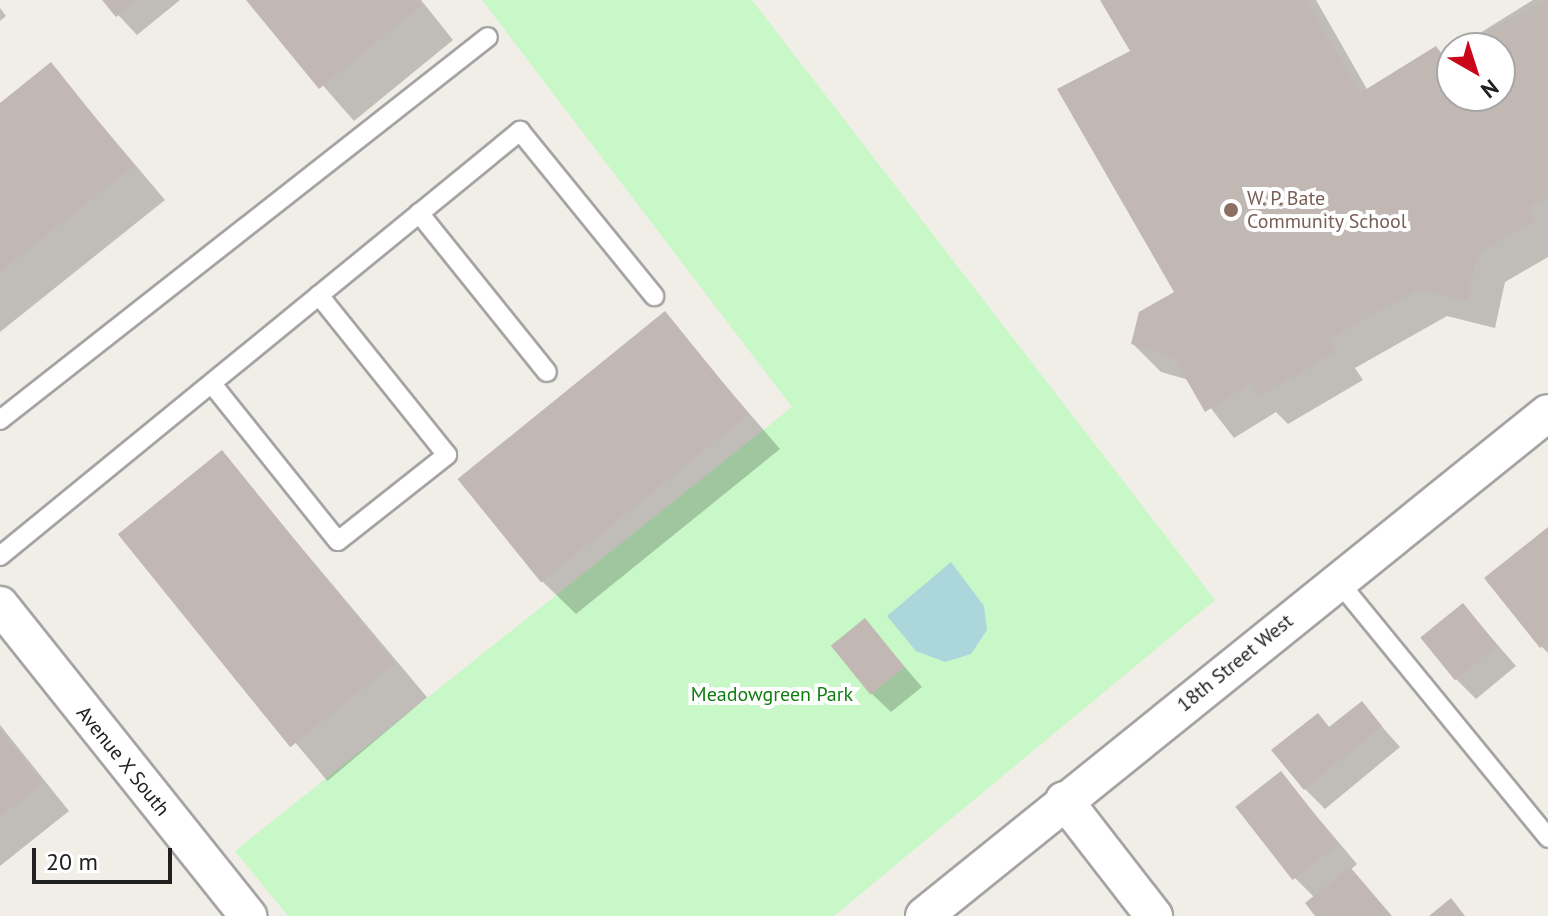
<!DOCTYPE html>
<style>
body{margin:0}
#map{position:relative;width:1548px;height:916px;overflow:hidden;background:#f1ede7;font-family:"PT Sans",sans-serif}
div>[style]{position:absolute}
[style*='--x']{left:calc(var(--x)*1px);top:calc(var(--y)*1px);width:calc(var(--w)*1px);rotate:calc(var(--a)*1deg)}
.park>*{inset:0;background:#c8f8c7}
.water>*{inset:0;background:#aad6dc}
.shadow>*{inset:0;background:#0003;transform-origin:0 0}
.building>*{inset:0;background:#c1b8b4;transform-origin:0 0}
.roads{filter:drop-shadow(2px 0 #a4a4a4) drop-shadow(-2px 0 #a4a4a4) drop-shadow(0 2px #a4a4a4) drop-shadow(0 -2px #a4a4a4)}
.service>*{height:18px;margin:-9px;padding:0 9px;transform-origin:9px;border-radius:9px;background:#fff}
.minor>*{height:36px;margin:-18px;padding:0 18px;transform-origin:18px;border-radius:18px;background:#fff}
.dots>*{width:22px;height:22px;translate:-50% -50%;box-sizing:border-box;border:4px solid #fff;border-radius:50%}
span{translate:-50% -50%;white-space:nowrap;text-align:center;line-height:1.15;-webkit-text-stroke:8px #fff;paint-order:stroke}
.education-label{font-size:20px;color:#785e54}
.left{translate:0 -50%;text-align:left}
.street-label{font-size:20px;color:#202020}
.park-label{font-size:20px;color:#107d10}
.north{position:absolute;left:1436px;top:32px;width:80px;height:80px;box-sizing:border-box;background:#fff;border:2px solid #a6a6a6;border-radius:50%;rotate:141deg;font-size:22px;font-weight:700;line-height:32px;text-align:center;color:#202020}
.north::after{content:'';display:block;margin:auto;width:28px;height:36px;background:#ca0719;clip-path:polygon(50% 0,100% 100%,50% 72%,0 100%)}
.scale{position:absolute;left:32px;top:848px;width:140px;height:36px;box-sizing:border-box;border:4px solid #202020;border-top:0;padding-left:10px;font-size:24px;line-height:28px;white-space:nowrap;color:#202020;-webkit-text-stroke:6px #fff;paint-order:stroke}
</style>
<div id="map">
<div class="park">
<i style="clip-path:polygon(482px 0,752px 0,1215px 600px,834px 916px,288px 916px,235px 851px,792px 407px)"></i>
</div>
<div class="water">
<i style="clip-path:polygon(951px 562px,984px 606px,987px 630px,971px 654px,945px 662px,916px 651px,887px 616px)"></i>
</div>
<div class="shadow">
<i style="clip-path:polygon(104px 0,180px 0,137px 35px)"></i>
<i style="clip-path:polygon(248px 0,421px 0,453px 40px,354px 121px)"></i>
<i style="clip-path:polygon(1103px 0,1316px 0,1368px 91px,1452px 51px,1452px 96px,1500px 96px,1500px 48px,1456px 48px,1533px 0,1548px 0,1548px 257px,1505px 282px,1495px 328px,1447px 316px,1355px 368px,1363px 380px,1288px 424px,1276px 412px,1234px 438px,1189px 380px,1161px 372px,1133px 344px,1177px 293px,1132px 51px)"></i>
<i style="clip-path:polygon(0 8px,6px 16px,0 21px)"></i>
<i style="clip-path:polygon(51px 65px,165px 200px,0 332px,0 106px)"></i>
<i style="clip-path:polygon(664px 314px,780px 449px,576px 614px,542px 581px)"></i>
<i style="left:222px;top:453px;width:319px;height:130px;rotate:50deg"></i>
<i style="clip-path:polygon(1548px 529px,1548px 653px,1541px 646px)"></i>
<i style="clip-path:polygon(1463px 605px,1516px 666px,1476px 699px,1456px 679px)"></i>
<i style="clip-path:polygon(865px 621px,922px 687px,891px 712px,871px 693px)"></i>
<i style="clip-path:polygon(1362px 704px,1400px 747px,1325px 809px,1305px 789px,1318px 715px,1331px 729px)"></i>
<i style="clip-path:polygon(0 725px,69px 811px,0 866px)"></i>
<i style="clip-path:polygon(1281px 774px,1357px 864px,1350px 870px,1391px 916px,1317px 916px,1315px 898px,1295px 878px)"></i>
</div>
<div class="building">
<i style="clip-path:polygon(102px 0,136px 0,116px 17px)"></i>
<i style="clip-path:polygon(246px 0,417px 0,422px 5px,319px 89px)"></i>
<i style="clip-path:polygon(1100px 0,1306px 0,1360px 93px,1436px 46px,1442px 54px,1452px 49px,1452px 96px,1500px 96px,1500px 48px,1453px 48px,1548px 0,1548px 197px,1529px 207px,1536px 220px,1478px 254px,1467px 301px,1419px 289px,1329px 339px,1337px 351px,1259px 397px,1251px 383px,1205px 412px,1174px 358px,1131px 344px,1139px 312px,1174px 292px,1057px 89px,1130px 51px)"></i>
<i style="clip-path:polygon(51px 62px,134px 166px,0 272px,0 103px)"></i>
<i style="left:665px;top:311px;width:133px;height:267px;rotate:51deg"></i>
<i style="left:222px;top:450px;width:274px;height:134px;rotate:51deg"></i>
<i style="clip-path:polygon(1548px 527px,1548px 641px,1540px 648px,1484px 578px)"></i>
<i style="left:1463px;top:603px;width:55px;height:55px;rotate:51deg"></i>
<i style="left:865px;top:618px;width:63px;height:44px;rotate:51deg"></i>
<i style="clip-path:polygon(1362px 701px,1382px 726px,1304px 790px,1271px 750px,1318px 713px,1329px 727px)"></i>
<i style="clip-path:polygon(0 729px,43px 783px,0 817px)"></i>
<i style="left:1281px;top:771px;width:93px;height:58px;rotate:52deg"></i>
<i style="clip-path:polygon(1350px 867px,1392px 916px,1315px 916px,1305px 903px)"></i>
<i style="clip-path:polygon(1451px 898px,1465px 916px,1429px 916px)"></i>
</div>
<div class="roads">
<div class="service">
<i style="--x:419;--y:213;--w:204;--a:51.2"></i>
<i style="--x:212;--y:384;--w:201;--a:51.3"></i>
<i style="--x:338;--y:541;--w:139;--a:-38.3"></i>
<i style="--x:447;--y:455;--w:205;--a:-128.7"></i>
<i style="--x:0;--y:420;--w:620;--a:-38.13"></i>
<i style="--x:0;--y:556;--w:672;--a:-39.26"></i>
<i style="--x:520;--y:131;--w:213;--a:50.9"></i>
<i style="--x:1338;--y:581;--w:332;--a:50.7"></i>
</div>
<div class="minor">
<i style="--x:0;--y:605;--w:398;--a:51.4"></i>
<i style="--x:1064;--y:800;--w:147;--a:52.2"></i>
<i style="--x:924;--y:916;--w:801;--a:-38.87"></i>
</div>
</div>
<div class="dots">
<i style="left:1231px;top:210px;background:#8d6e63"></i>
</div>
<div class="education-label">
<span class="left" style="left:1247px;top:210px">W. P. Bate<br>Community School</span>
</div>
<div class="street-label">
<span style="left:1235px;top:663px;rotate:-39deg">18th Street West</span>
<span style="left:123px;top:761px;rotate:51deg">Avenue X South</span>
</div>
<div class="park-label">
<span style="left:772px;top:694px">Meadowgreen Park</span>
</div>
<div class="north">N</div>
<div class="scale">20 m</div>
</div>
